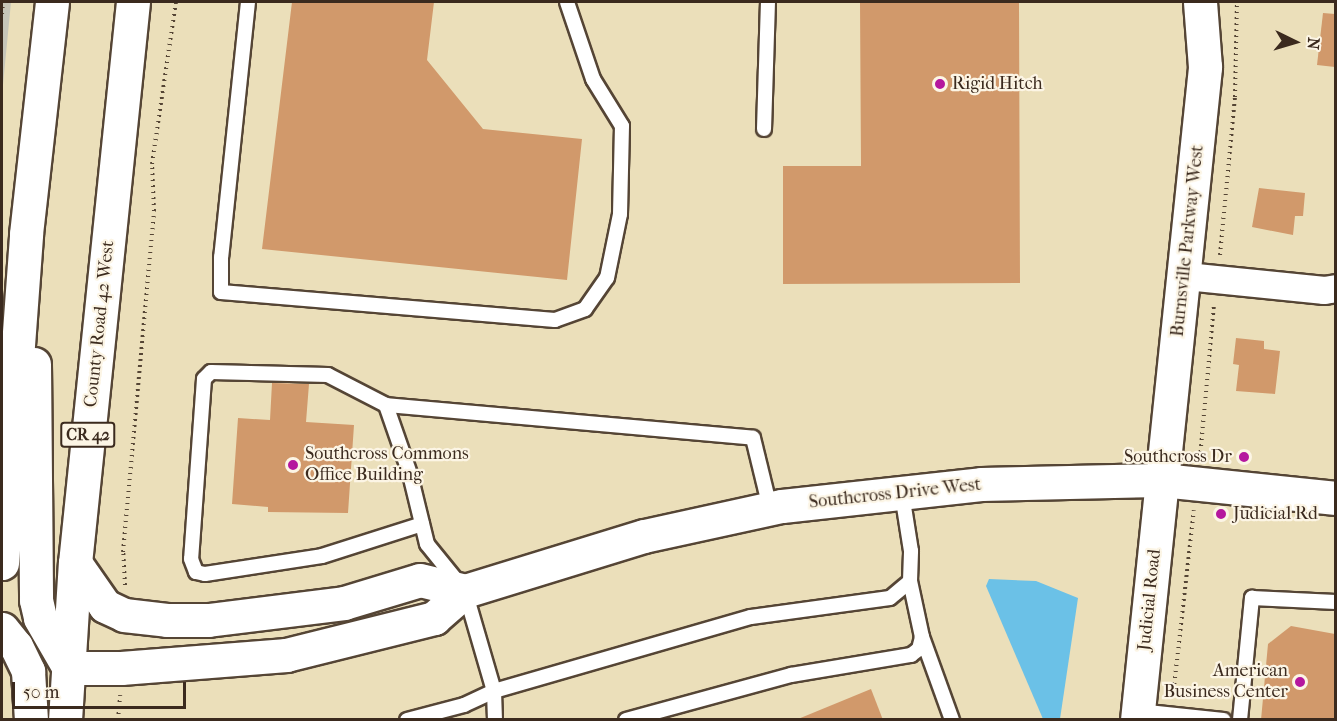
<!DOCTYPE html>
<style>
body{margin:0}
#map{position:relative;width:1337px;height:721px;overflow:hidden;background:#ebdfba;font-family:"IM FELL French Canon",serif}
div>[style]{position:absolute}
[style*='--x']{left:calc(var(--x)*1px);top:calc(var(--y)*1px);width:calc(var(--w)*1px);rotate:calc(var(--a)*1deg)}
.industrial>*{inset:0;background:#c6c5b8}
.water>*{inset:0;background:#6bc1e7}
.building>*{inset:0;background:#d1996b}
.path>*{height:4px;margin-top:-2px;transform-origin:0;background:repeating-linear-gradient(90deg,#554535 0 1.5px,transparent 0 6px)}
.roads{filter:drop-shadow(2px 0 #554535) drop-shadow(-2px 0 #554535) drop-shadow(0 2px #554535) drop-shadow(0 -2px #554535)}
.lane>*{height:14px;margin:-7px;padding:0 7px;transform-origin:7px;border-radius:7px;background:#fff}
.street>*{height:27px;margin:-13.5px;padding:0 13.5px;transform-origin:13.5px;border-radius:13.5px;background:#fff}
.secondary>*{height:33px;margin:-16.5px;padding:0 16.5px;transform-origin:16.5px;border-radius:16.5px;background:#fff}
.highway>*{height:33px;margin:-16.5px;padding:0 16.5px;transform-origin:16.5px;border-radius:16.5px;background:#fff}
.dots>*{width:16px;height:16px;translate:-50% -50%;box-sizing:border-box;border:3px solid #fcf5e5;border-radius:50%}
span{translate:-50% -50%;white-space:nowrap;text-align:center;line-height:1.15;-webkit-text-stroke:4.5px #fcf5e5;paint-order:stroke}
.shield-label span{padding:2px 4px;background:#fcf5e5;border:2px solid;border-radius:4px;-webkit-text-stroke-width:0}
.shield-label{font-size:16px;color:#3b2a1e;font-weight:700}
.poi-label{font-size:18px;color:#3b2a1e}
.left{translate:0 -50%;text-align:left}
.right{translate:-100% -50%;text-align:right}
.street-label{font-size:18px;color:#3b2a1e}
.frame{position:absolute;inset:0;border:3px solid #3b2a1e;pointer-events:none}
.north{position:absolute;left:1265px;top:12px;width:60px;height:60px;-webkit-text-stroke:4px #fcf5e5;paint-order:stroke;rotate:95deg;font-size:16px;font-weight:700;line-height:24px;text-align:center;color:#3b2a1e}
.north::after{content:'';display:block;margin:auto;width:21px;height:27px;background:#3b2a1e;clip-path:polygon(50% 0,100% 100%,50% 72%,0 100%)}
.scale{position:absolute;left:12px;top:682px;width:174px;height:27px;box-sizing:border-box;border:3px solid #3b2a1e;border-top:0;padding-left:8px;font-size:18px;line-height:21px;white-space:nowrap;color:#3b2a1e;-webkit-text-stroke:4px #fcf5e5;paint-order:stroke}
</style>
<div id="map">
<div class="industrial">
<i style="clip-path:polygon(2px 2px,11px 2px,2px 95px)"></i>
</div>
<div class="water">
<i style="clip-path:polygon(989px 579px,1036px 581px,1078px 598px,1060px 719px,1043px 719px,986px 586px)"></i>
</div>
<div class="building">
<i style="clip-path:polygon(292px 2px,434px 2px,427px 60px,483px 129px,582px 139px,567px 280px,262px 249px)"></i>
<i style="clip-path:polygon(860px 2px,1019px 2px,1020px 283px,783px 284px,783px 166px,861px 166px)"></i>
<i style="clip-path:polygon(1323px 13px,1335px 14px,1335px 67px,1317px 65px)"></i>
<i style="clip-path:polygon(1259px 188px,1305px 193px,1303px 216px,1295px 216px,1293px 235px,1252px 227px)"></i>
<i style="clip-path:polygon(1236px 338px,1264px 341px,1264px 349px,1280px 351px,1275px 394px,1236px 391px,1239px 365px,1233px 364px)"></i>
<i style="clip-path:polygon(272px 383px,309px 384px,306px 422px,354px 425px,348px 513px,268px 512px,268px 507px,232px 504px,238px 418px,270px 420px)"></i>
<i style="clip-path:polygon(1291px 626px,1335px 634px,1335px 720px,1261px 720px,1268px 644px)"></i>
<i style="clip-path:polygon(871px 689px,883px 720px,798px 720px,798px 719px)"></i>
</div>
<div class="path">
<i style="--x:2;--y:14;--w:12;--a:-85"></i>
<i style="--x:1220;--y:255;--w:159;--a:-84.6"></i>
<i style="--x:1235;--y:97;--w:95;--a:-88.8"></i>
<i style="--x:1200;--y:458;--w:155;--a:-84.8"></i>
<i style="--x:125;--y:585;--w:33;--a:-93"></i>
<i style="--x:123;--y:552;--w:342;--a:-84.8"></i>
<i style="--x:154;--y:211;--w:47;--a:-92.4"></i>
<i style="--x:152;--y:164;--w:164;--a:-81.6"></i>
<i style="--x:1173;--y:696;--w:187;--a:-83.6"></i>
<i style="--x:118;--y:720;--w:25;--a:-85"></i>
</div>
<div class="roads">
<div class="lane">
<i style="--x:248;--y:2;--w:256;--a:96"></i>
<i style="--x:221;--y:257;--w:35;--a:90"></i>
<i style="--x:221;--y:292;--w:335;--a:4.8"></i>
<i style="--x:555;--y:320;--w:32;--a:-20"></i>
<i style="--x:585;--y:309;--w:38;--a:-55"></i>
<i style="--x:607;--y:278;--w:65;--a:-78.5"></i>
<i style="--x:620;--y:214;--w:88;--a:-88.7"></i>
<i style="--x:622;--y:126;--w:55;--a:-121.7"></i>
<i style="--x:593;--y:79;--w:81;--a:-108.7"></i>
<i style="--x:764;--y:129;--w:127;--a:-88.2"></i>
<i style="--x:386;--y:405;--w:65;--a:-152.7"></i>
<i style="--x:328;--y:375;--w:117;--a:-178.5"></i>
<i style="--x:211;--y:372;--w:10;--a:135"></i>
<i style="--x:204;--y:379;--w:180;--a:94.1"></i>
<i style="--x:191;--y:559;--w:14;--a:69"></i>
<i style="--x:196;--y:572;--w:9;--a:13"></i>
<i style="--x:205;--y:574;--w:118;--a:-8.7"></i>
<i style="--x:322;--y:556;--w:105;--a:-17.7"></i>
<i style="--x:922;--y:637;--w:88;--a:70.1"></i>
<i style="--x:1138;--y:711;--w:86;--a:6"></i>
<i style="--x:407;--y:720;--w:59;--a:-14.7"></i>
<i style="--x:464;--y:705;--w:33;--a:-25"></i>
<i style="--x:494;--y:691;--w:104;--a:-106.2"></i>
<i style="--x:465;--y:591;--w:60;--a:-129"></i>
<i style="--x:427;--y:544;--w:72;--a:-103.7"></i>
<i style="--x:410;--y:474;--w:73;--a:-109.2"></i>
<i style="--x:386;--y:405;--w:368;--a:5.1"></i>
<i style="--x:753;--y:438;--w:72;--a:76.3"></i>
<i style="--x:495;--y:720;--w:29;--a:-92"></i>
<i style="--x:494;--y:691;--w:267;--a:-16.1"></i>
<i style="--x:751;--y:617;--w:140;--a:-7.8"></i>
<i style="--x:890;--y:598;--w:26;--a:-40"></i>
<i style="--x:910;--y:581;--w:30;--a:-88"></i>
<i style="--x:911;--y:551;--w:58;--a:-99"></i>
<i style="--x:626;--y:720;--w:171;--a:-15.3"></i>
<i style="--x:791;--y:675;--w:122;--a:-9.5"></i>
<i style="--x:911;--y:655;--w:10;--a:-37"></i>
<i style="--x:919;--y:649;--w:12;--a:-76"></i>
<i style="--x:922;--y:637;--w:57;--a:-102.1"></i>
<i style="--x:1240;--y:720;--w:123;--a:-84.4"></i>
<i style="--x:1252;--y:598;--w:84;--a:2.7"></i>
</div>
<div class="street">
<i style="--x:1186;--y:276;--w:139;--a:5.8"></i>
<i style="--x:1324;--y:290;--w:12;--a:-9"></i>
</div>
<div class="secondary">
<i style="--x:75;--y:563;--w:52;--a:55.1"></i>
<i style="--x:105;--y:606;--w:21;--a:25"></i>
<i style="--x:124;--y:615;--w:43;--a:6.6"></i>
<i style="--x:167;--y:620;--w:41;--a:0"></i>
<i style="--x:208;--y:620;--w:137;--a:-7.1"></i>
<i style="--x:344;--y:603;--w:79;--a:-16.8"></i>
<i style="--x:420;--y:580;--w:46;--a:13.7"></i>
<i style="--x:69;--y:668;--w:52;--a:0"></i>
<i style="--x:121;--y:668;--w:166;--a:-4.5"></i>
<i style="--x:286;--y:655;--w:153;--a:-14"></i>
<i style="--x:434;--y:618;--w:41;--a:-41.1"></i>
<i style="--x:465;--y:591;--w:187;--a:-17.1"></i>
<i style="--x:644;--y:536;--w:141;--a:-12.3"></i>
<i style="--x:782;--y:506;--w:200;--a:-6.3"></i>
<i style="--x:981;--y:484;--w:181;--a:-1.3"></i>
<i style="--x:1162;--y:480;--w:175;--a:5.9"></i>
<i style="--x:1137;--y:720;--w:657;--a:-84.05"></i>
<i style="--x:1205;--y:67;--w:65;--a:-94.4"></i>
</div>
<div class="highway">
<i style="--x:34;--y:364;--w:236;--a:89.5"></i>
<i style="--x:36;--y:600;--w:18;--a:77"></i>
<i style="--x:40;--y:618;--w:58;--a:59.9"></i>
<i style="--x:2;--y:563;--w:330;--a:-85.8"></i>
<i style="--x:26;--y:234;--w:233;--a:-83.6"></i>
<i style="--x:2;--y:629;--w:22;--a:51"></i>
<i style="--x:16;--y:646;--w:28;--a:64"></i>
<i style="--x:28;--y:671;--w:49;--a:86.5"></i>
<i style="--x:65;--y:720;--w:157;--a:-86.4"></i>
<i style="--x:75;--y:563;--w:564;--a:-84.1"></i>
</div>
</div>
<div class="dots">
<i style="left:940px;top:84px;background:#b5179e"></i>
<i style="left:1244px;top:457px;background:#b5179e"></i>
<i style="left:293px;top:465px;background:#b5179e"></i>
<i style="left:1221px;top:514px;background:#b5179e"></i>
<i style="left:1300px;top:682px;background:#b5179e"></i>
</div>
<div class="shield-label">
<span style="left:88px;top:435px">CR 42</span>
</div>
<div class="poi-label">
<span class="left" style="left:952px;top:84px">Rigid Hitch</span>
<span class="left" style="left:305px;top:465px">Southcross Commons<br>Office Building</span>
<span class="right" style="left:1232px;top:457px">Southcross Dr</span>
<span class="left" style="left:1233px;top:514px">Judicial Rd</span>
<span class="right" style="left:1288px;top:682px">American<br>Business Center</span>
</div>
<div class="street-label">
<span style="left:1188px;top:241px;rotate:-84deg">Burnsville Parkway West</span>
<span style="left:100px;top:324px;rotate:-84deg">County Road 42 West</span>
<span style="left:895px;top:494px;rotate:-6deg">Southcross Drive West</span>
<span style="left:1150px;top:600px;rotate:-84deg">Judicial Road</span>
</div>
<div class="frame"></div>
<div class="north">N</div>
<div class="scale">50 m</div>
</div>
